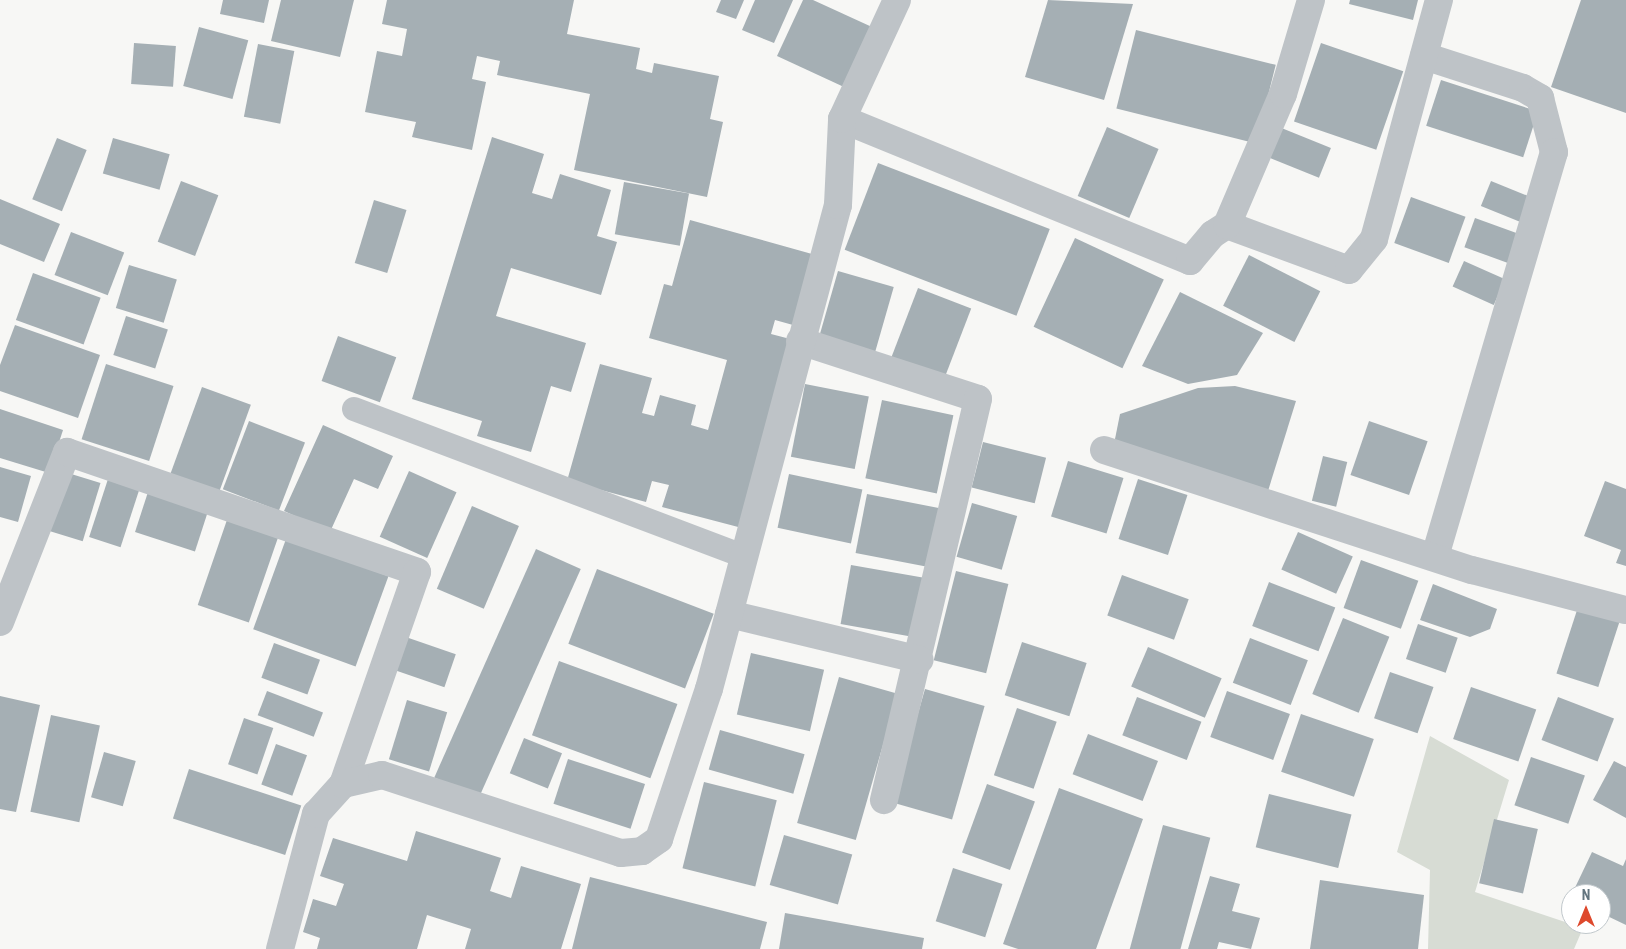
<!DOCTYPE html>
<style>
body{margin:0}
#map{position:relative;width:1626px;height:949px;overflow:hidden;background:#f7f7f5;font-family:"Roboto Condensed",sans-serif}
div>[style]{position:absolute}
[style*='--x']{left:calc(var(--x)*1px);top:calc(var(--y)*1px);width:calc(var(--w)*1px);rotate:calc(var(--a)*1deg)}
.green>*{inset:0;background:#d7dcd4}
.building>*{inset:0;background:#a5afb4;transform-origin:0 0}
.service>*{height:24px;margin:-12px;padding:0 12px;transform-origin:12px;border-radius:12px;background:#bec3c7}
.minor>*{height:28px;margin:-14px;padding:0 14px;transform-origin:14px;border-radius:14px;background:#bec3c7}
span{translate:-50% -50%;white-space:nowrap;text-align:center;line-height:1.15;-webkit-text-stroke:5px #fff;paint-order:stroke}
.north{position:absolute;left:1561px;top:884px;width:50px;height:50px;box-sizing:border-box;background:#fff;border:1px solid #c1c8cc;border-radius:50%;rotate:0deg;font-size:14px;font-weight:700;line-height:20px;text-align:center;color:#63757f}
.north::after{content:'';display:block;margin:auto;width:18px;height:22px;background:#de492d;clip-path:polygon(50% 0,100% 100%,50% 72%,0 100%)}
</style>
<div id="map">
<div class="green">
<i style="clip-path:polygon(1430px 736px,1509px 780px,1475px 892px,1583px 928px,1574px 949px,1428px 949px,1430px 870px,1397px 852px)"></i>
</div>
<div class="building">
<i style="clip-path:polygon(223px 0,269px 0,264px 23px,220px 14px)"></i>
<i style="clip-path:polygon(281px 0,354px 0,340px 57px,271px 41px)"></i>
<i style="clip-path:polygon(387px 0,574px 0,567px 34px,640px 48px,636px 69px,652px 73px,654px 63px,719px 76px,710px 119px,723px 122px,707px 197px,574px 170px,590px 94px,497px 75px,500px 61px,477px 56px,472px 79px,486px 82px,472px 150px,412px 137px,416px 122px,365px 112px,377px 51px,402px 56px,407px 29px,382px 24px)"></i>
<i style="clip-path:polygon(721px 0,744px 0,736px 19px,716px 12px)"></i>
<i style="clip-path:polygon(755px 0,793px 0,774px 43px,742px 30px)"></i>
<i style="clip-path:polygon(803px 0,813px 0,872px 27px,844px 87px,777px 56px)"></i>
<i style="clip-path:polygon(1048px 0,1133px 4px,1104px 100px,1025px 77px)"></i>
<i style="clip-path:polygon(1350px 0,1418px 0,1413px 20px,1349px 4px)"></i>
<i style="clip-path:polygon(1581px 0,1626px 0,1626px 113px,1551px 87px)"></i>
<i style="left:199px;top:27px;width:51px;height:61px;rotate:15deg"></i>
<i style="left:1136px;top:30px;width:144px;height:81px;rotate:14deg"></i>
<i style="left:134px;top:43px;width:42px;height:41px;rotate:4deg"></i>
<i style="left:1321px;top:43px;width:87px;height:83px;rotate:19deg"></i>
<i style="left:258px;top:44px;width:37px;height:74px;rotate:11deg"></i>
<i style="left:1441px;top:80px;width:102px;height:48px;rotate:18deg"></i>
<i style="left:1107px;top:127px;width:56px;height:75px;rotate:23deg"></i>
<i style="left:1279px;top:127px;width:56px;height:32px;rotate:22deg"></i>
<i style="clip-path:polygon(492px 137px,544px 154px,532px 193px,552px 199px,560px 174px,611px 190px,597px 236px,617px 242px,601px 295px,511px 268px,496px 316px,586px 343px,571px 392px,551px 386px,531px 452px,477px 436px,482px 421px,412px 399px)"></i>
<i style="left:57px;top:138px;width:32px;height:66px;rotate:22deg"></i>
<i style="left:113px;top:138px;width:59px;height:37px;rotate:16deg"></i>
<i style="left:878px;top:163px;width:184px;height:93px;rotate:21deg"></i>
<i style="left:181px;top:181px;width:40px;height:65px;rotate:21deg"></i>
<i style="left:1491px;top:181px;width:51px;height:27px;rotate:22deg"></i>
<i style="left:624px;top:182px;width:66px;height:53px;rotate:10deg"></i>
<i style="left:1411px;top:197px;width:58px;height:49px;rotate:20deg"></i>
<i style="clip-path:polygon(0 199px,60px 224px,44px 262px,0 244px)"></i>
<i style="left:374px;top:200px;width:34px;height:66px;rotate:17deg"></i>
<i style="left:1475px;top:218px;width:47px;height:31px;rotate:20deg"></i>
<i style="clip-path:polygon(690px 220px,812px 254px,793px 325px,775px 320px,771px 334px,794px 340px,742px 528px,662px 507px,669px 485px,652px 481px,646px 502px,567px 481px,600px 364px,652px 378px,642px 413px,654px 416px,660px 395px,696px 405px,691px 425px,708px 430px,727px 360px,649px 338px,664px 284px,672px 286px)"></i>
<i style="left:71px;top:232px;width:57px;height:46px;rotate:21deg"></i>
<i style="left:1075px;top:238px;width:98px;height:98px;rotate:25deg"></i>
<i style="left:1249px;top:255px;width:80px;height:57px;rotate:27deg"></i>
<i style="left:1464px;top:261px;width:45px;height:28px;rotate:24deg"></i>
<i style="left:129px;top:265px;width:50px;height:45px;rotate:17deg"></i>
<i style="left:838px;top:271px;width:58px;height:73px;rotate:16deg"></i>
<i style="left:33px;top:273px;width:72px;height:50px;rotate:20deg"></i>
<i style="left:918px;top:288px;width:57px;height:78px;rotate:21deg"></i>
<i style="clip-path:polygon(1180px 292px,1263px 333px,1237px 375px,1188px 384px,1142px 366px)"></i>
<i style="left:126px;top:316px;width:44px;height:41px;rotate:18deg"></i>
<i style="clip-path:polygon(15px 325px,100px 355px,78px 418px,0 391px,0 365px)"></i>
<i style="left:338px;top:336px;width:62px;height:48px;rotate:20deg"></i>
<i style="left:106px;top:364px;width:71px;height:79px;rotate:18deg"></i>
<i style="left:805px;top:384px;width:65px;height:74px;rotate:11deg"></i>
<i style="clip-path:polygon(1235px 386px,1296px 401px,1268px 491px,1114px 444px,1120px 414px,1198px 388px)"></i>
<i style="left:202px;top:387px;width:52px;height:92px;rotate:20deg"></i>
<i style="left:882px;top:400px;width:73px;height:80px;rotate:12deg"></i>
<i style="clip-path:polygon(0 409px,63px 430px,49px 473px,0 458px)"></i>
<i style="left:249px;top:421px;width:60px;height:73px;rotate:21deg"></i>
<i style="left:1369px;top:421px;width:62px;height:57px;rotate:19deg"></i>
<i style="clip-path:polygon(323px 425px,393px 456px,378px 489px,354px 479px,330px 532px,284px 511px)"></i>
<i style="left:983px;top:442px;width:65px;height:47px;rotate:14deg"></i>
<i style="left:1323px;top:456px;width:25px;height:46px;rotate:14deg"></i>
<i style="left:1068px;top:461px;width:58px;height:58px;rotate:17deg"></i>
<i style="clip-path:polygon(0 467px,31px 476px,18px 522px,0 517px)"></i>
<i style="left:409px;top:471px;width:52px;height:72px;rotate:24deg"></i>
<i style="left:68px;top:473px;width:34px;height:61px;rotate:17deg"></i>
<i style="left:789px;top:474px;width:75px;height:55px;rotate:12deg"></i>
<i style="left:108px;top:479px;width:33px;height:61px;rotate:18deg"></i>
<i style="left:1138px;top:479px;width:52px;height:63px;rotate:18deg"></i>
<i style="clip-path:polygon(1605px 481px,1626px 489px,1626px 566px,1616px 563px,1621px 550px,1584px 536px)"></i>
<i style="left:148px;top:492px;width:63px;height:42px;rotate:18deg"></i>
<i style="left:867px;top:494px;width:73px;height:60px;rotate:11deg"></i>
<i style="left:972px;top:503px;width:47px;height:56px;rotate:16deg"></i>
<i style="left:472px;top:506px;width:51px;height:90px;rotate:23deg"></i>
<i style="left:228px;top:517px;width:54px;height:93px;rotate:19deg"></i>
<i style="left:1298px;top:532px;width:60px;height:41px;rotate:24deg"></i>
<i style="left:286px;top:539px;width:109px;height:96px;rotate:20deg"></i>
<i style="left:536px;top:549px;width:49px;height:250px;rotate:24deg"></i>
<i style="left:1361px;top:560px;width:61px;height:51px;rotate:20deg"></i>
<i style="left:851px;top:565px;width:77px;height:60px;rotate:10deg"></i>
<i style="left:597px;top:569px;width:125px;height:80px;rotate:21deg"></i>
<i style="left:956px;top:571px;width:54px;height:92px;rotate:14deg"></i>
<i style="left:1122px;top:575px;width:71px;height:43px;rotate:20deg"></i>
<i style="left:1269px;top:582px;width:71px;height:47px;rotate:21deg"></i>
<i style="clip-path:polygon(1433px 584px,1497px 609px,1490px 629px,1470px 637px,1420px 620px)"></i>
<i style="left:1579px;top:604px;width:44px;height:73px;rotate:18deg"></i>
<i style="left:1343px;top:618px;width:50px;height:82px;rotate:22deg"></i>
<i style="left:1418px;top:624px;width:42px;height:37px;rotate:19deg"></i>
<i style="left:400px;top:635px;width:59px;height:35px;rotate:19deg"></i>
<i style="left:1250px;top:638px;width:62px;height:48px;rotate:21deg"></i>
<i style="left:1022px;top:642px;width:68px;height:56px;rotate:18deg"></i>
<i style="left:274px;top:643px;width:49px;height:37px;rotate:20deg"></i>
<i style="left:1148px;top:647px;width:80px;height:43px;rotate:23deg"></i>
<i style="left:751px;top:653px;width:75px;height:63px;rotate:13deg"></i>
<i style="left:559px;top:661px;width:126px;height:79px;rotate:20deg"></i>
<i style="left:1390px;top:672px;width:46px;height:49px;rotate:19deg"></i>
<i style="left:839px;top:677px;width:61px;height:152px;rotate:16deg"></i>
<i style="left:1471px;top:687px;width:69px;height:55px;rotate:19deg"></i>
<i style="left:925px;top:689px;width:62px;height:118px;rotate:16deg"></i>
<i style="left:267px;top:691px;width:60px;height:26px;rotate:21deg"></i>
<i style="left:1227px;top:691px;width:67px;height:49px;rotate:20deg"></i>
<i style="clip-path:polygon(0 696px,40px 705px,16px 812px,0 809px)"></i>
<i style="left:1137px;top:697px;width:69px;height:41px;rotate:21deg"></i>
<i style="left:1558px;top:697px;width:60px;height:46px;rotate:21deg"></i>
<i style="left:407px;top:700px;width:42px;height:62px;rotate:17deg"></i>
<i style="left:1017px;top:708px;width:42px;height:71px;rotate:19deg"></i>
<i style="left:1301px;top:714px;width:77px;height:61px;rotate:19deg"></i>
<i style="left:51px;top:715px;width:50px;height:99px;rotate:12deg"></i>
<i style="left:244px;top:718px;width:31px;height:49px;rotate:19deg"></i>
<i style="left:720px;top:730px;width:88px;height:41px;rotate:16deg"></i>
<i style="left:1088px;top:734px;width:75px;height:43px;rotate:21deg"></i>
<i style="left:524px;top:738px;width:41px;height:38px;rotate:22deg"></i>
<i style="left:276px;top:744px;width:33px;height:43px;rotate:20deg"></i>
<i style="left:104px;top:752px;width:33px;height:47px;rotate:16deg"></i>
<i style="left:1531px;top:757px;width:57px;height:51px;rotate:19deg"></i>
<i style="left:568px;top:759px;width:81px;height:47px;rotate:18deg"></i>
<i style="clip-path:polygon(1614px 761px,1626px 767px,1626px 818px,1593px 800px)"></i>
<i style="left:189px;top:769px;width:118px;height:52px;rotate:18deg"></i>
<i style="left:704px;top:782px;width:75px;height:89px;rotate:14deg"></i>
<i style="left:987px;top:784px;width:51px;height:73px;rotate:20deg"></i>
<i style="clip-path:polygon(1059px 788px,1143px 819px,1096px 949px,1018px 949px,1003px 944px)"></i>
<i style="left:1269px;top:794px;width:85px;height:55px;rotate:14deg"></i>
<i style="left:1494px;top:819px;width:45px;height:66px;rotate:13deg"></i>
<i style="left:1163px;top:825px;width:49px;height:129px;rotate:15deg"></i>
<i style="clip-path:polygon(416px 831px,501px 858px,490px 891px,511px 898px,521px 866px,581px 884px,561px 949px,465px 949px,471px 929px,427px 915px,417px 949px,317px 949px,320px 938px,303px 932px,313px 899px,336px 906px,344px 884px,320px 876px,333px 838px,407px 861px)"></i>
<i style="left:784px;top:835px;width:71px;height:52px;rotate:16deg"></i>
<i style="clip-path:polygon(1592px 852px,1623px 866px,1626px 859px,1626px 925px,1601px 913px,1601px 894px,1572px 894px)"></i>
<i style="left:953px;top:868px;width:52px;height:56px;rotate:18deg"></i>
<i style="clip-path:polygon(1210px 876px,1240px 884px,1232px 911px,1260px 918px,1251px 949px,1219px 942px,1217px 949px,1188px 949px)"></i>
<i style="clip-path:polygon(590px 877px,767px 922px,760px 949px,572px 949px)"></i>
<i style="clip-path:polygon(1320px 880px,1424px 895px,1418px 949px,1310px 949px)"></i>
<i style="clip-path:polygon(785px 913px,924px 938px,922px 949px,779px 949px)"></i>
</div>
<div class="service">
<i style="--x:354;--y:409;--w:417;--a:20.7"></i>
</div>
<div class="minor">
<i style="--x:1424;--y:56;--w:104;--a:17.9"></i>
<i style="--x:1523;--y:88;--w:20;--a:30"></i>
<i style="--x:1540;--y:98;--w:56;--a:75.5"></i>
<i style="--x:1554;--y:152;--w:422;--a:106.4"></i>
<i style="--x:842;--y:119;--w:376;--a:22.2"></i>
<i style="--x:1190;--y:261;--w:35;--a:-50"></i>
<i style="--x:1213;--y:234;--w:17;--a:-33"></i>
<i style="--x:1227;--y:225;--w:130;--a:20.2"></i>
<i style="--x:1349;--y:270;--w:40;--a:-51"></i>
<i style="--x:1374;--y:239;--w:248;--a:-74.8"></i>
<i style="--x:1227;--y:225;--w:142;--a:-66.9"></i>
<i style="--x:1283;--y:94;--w:98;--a:-73.4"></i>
<i style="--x:800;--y:341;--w:187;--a:18"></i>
<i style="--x:978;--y:399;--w:412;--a:103.2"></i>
<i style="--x:1104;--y:450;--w:387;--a:18.1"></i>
<i style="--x:1472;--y:570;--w:159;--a:14.6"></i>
<i style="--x:729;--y:614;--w:196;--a:13.5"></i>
<i style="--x:0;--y:622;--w:183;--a:-68.5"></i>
<i style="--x:67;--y:452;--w:370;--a:18.9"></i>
<i style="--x:417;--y:572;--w:225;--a:109.2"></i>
<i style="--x:280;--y:949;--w:140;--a:-75.1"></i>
<i style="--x:316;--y:814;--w:40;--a:-48"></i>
<i style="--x:343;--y:784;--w:40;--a:-13"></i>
<i style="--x:382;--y:775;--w:251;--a:18.1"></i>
<i style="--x:621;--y:853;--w:21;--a:-5"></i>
<i style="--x:642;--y:851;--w:21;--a:-35"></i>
<i style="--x:659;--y:839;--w:158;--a:-71.6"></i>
<i style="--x:709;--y:689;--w:501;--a:-75.08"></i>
<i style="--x:838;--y:205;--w:86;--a:-87.3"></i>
<i style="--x:842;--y:119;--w:131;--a:-65.2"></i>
</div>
<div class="north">N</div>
</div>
